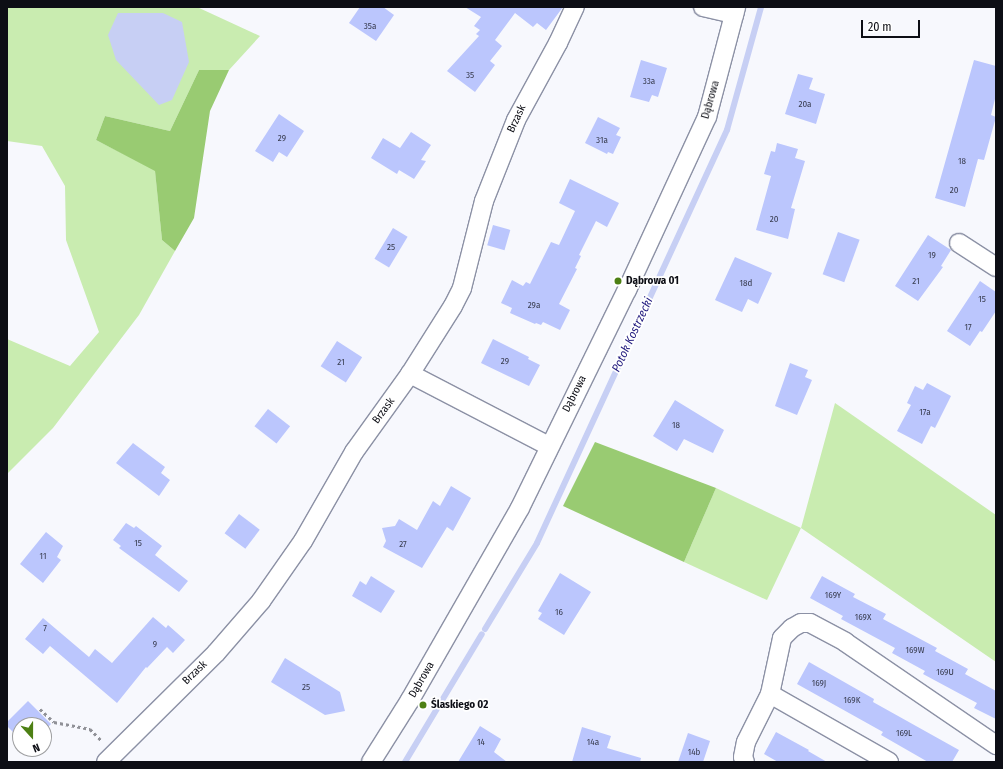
<!DOCTYPE html>
<meta charset="utf-8">
<style>
body{margin:0}
#map{position:relative;width:1003px;height:769px;overflow:hidden;background:#f7f8fd;font-family:"Fira Sans Condensed",sans-serif}
div>[style]{position:absolute}
[style*='--x']{left:calc(var(--x)*1px);top:calc(var(--y)*1px);width:calc(var(--w)*1px);rotate:calc(var(--a)*1deg)}
.green>*{inset:0;background:#c9ecb0}
.forest>*{inset:0;background:#99cb72}
.water>*{inset:0;background:#c7cff4}
.stream>*{height:6px;margin:-3px;padding:0 3px;transform-origin:3px;border-radius:3px;background:#c7cff4}
.building>*{inset:0;background:#bbc6fd;transform-origin:0 0}
.path>*{height:2.5px;margin-top:-1.25px;transform-origin:0;background:repeating-linear-gradient(90deg,#909197 0 3px,transparent 0 6px)}
.roads{filter:drop-shadow(1px 0 #8c91a5) drop-shadow(-1px 0 #8c91a5) drop-shadow(0 1px #8c91a5) drop-shadow(0 -1px #8c91a5)}
.minor>*{height:18px;margin:-9px;padding:0 9px;transform-origin:9px;border-radius:9px;background:#fff}
.dots>*{width:11px;height:11px;translate:-50% -50%;box-sizing:border-box;border:2px solid #fff;border-radius:50%}
span{translate:-50% -50%;white-space:nowrap;text-align:center;line-height:1.15;-webkit-text-stroke:3.5px #fff;paint-order:stroke}
.number-label{font-size:9px;color:#383c4f}
.number-label span{-webkit-text-stroke-width:0}
.street-label{font-size:11px;color:#0d0e15}
.poi-label{font-size:11px;color:#0d0e15;font-weight:700}
.left{translate:0 -50%;text-align:left}
.water-label{font-size:12px;color:#211a7e;font-style:italic}
.frame{position:absolute;inset:0;border:8px solid #0d0e15;pointer-events:none}
.north{position:absolute;left:12px;top:717px;width:40px;height:40px;box-sizing:border-box;background:#fff;border:1px solid #9e9fa1;border-radius:50%;rotate:159deg;font-size:11px;font-weight:700;line-height:16px;text-align:center;color:#0d0e15}
.north::after{content:'';display:block;margin:auto;width:14px;height:18px;background:#4d8014;clip-path:polygon(50% 0,100% 100%,50% 72%,0 100%)}
.scale{position:absolute;left:861px;top:20px;width:59px;height:18px;box-sizing:border-box;border:2px solid #0d0e15;border-top:0;padding-left:5px;font-size:12px;line-height:14px;white-space:nowrap;color:#0d0e15;-webkit-text-stroke:3px #fff;paint-order:stroke}
</style>
<div id="map">
<div class="green">
<i style="clip-path:polygon(7px 7px,197px 7px,260px 36px,229px 70px,199px 70px,170px 131px,105px 116px,96px 140px,155px 170px,162px 240px,175px 251px,139px 315px,53px 428px,7px 474px,7px 339px,70px 366px,99px 332px,66px 240px,65px 186px,42px 146px,7px 141px)"></i>
<i style="clip-path:polygon(835px 403px,996px 515px,996px 662px,801px 528px,767px 600px,684px 562px,716px 488px,801px 528px)"></i>
</div>
<div class="forest">
<i style="clip-path:polygon(199px 70px,229px 70px,210px 111px,194px 218px,175px 251px,162px 240px,155px 171px,96px 140px,105px 116px,170px 131px)"></i>
<i style="clip-path:polygon(595px 442px,716px 488px,684px 562px,563px 506px)"></i>
</div>
<div class="water">
<i style="clip-path:polygon(118px 13px,163px 13px,182px 22px,189px 62px,172px 100px,159px 105px,116px 60px,108px 35px)"></i>
</div>
<div class="stream">
<i style="--x:485;--y:629;--w:100;--a:-58.8"></i>
<i style="--x:537;--y:543;--w:455;--a:-65.3"></i>
<i style="--x:727;--y:130;--w:128;--a:-74.5"></i>
<i style="--x:405;--y:762;--w:149;--a:-59"></i>
</div>
<div class="building">
<i style="clip-path:polygon(360px 7px,383px 7px,394px 15px,376px 41px,349px 23px)"></i>
<i style="clip-path:polygon(465px 7px,563px 7px,546px 30px,537px 23px,533px 27px,515px 13px,495px 40px,502px 46px,490px 61px,495px 65px,475px 92px,447px 71px,479px 36px,476px 34px,480px 30px,474px 26px,481px 17px)"></i>
<i style="clip-path:polygon(641px 60px,667px 68px,658px 97px,652px 95px,649px 102px,630px 97px)"></i>
<i style="clip-path:polygon(974px 60px,996px 66px,996px 95px,991px 115px,996px 117px,984px 160px,978px 159px,965px 207px,935px 198px)"></i>
<i style="clip-path:polygon(798px 74px,813px 78px,809px 89px,825px 94px,816px 124px,785px 114px)"></i>
<i style="clip-path:polygon(279px 114px,304px 131px,287px 157px,279px 152px,273px 162px,255px 151px)"></i>
<i style="clip-path:polygon(598px 117px,620px 128px,616px 135px,621px 137px,613px 154px,608px 152px,607px 154px,585px 143px)"></i>
<i style="clip-path:polygon(411px 132px,431px 145px,421px 160px,426px 161px,414px 179px,399px 170px,397px 174px,371px 158px,383px 138px,400px 148px)"></i>
<i style="clip-path:polygon(777px 143px,798px 149px,795px 158px,805px 161px,791px 208px,795px 209px,788px 239px,756px 230px,771px 176px,764px 174px,771px 151px,775px 152px)"></i>
<i style="clip-path:polygon(570px 179px,619px 203px,607px 227px,596px 221px,579px 255px,581px 256px,575px 268px,577px 269px,559px 304px,570px 310px,560px 330px,543px 322px,541px 325px,536px 323px,535px 324px,510px 313px,512px 308px,501px 303px,512px 280px,523px 286px,526px 282px,530px 284px,551px 242px,559px 245px,575px 211px,559px 203px)"></i>
<i style="left:493px;top:225px;width:18px;height:21px;rotate:16deg"></i>
<i style="left:393px;top:228px;width:17px;height:36px;rotate:31deg"></i>
<i style="left:838px;top:232px;width:23px;height:45px;rotate:20deg"></i>
<i style="clip-path:polygon(928px 235px,951px 250px,941px 266px,943px 267px,918px 301px,895px 286px)"></i>
<i style="clip-path:polygon(735px 257px,772px 273px,758px 304px,748px 299px,742px 312px,715px 300px)"></i>
<i style="clip-path:polygon(980px 281px,996px 292px,996px 311px,982px 332px,980px 331px,970px 346px,947px 331px)"></i>
<i style="clip-path:polygon(493px 339px,529px 357px,528px 359px,540px 365px,529px 386px,481px 363px)"></i>
<i style="left:337px;top:341px;width:30px;height:30px;rotate:33deg"></i>
<i style="clip-path:polygon(790px 363px,808px 370px,805px 377px,812px 380px,797px 415px,775px 406px)"></i>
<i style="clip-path:polygon(927px 383px,951px 396px,935px 428px,931px 426px,922px 444px,897px 431px,911px 405px,907px 403px,915px 386px,923px 390px)"></i>
<i style="clip-path:polygon(675px 400px,724px 430px,713px 453px,684px 439px,677px 451px,653px 436px)"></i>
<i style="left:268px;top:409px;width:28px;height:22px;rotate:38deg"></i>
<i style="clip-path:polygon(133px 443px,165px 467px,161px 473px,170px 480px,159px 496px,116px 463px)"></i>
<i style="clip-path:polygon(451px 486px,471px 498px,453px 531px,447px 527px,422px 568px,383px 547px,386px 541px,382px 528px,395px 526px,399px 519px,417px 530px,433px 501px,440px 506px)"></i>
<i style="left:239px;top:514px;width:26px;height:24px;rotate:37deg"></i>
<i style="clip-path:polygon(126px 523px,134px 528px,136px 526px,162px 546px,155px 555px,188px 581px,179px 592px,119px 548px,121px 546px,113px 540px)"></i>
<i style="clip-path:polygon(46px 532px,63px 546px,57px 557px,61px 560px,43px 583px,20px 564px)"></i>
<i style="clip-path:polygon(560px 573px,591px 592px,564px 635px,538px 619px,542px 613px,538px 611px)"></i>
<i style="clip-path:polygon(371px 576px,395px 591px,381px 613px,352px 596px,360px 581px,366px 585px)"></i>
<i style="clip-path:polygon(822px 576px,855px 594px,853px 597px,886px 614px,883px 619px,937px 648px,935px 651px,968px 669px,965px 674px,996px 691px,996px 719px,974px 708px,977px 703px,923px 674px,925px 671px,892px 653px,895px 648px,841px 619px,843px 616px,810px 598px)"></i>
<i style="clip-path:polygon(153px 617px,166px 628px,168px 625px,185px 640px,173px 653px,167px 647px,147px 668px,146px 667px,117px 703px,50px 646px,43px 654px,25px 639px,43px 618px,89px 657px,95px 649px,112px 663px)"></i>
<i style="clip-path:polygon(285px 658px,340px 692px,345px 711px,325px 715px,271px 682px)"></i>
<i style="clip-path:polygon(809px 662px,874px 699px,873px 702px,959px 750px,952px 762px,928px 762px,881px 735px,883px 732px,797px 684px)"></i>
<i style="clip-path:polygon(28px 701px,51px 724px,44px 731px,44px 725px,20px 725px,20px 739px,7px 726px,7px 722px)"></i>
<i style="clip-path:polygon(480px 726px,501px 739px,494px 752px,507px 762px,458px 762px)"></i>
<i style="clip-path:polygon(582px 727px,611px 736px,607px 748px,641px 758px,640px 762px,572px 762px)"></i>
<i style="clip-path:polygon(776px 732px,809px 750px,808px 751px,827px 762px,778px 762px,764px 754px)"></i>
<i style="clip-path:polygon(688px 733px,710px 741px,703px 762px,678px 762px)"></i>
</div>
<div class="path">
<i style="--x:40;--y:709;--w:19;--a:43"></i>
<i style="--x:54;--y:722;--w:37;--a:11"></i>
<i style="--x:90;--y:729;--w:16;--a:45"></i>
</div>
<div class="roads">
<div class="minor">
<i style="--x:703;--y:7;--w:32;--a:13"></i>
<i style="--x:959;--y:243;--w:44;--a:33"></i>
<i style="--x:410;--y:374;--w:157;--a:27.4"></i>
<i style="--x:770;--y:694;--w:137;--a:29.7"></i>
<i style="--x:106;--y:762;--w:155;--a:-44.7"></i>
<i style="--x:216;--y:653;--w:69;--a:-49.1"></i>
<i style="--x:261;--y:601;--w:73;--a:-55"></i>
<i style="--x:303;--y:541;--w:103;--a:-60.2"></i>
<i style="--x:354;--y:452;--w:96;--a:-54.3"></i>
<i style="--x:410;--y:374;--w:80;--a:-57.7"></i>
<i style="--x:453;--y:306;--w:20;--a:-63"></i>
<i style="--x:462;--y:288;--w:90;--a:-75.8"></i>
<i style="--x:484;--y:201;--w:87;--a:-68.4"></i>
<i style="--x:516;--y:120;--w:88;--a:-61.4"></i>
<i style="--x:558;--y:43;--w:40;--a:-65"></i>
<i style="--x:371;--y:762;--w:73;--a:-57.8"></i>
<i style="--x:410;--y:700;--w:221;--a:-60.2"></i>
<i style="--x:520;--y:508;--w:243;--a:-63.9"></i>
<i style="--x:627;--y:290;--w:191;--a:-65.2"></i>
<i style="--x:707;--y:117;--w:114;--a:-75.2"></i>
<i style="--x:745;--y:762;--w:5;--a:-112"></i>
<i style="--x:743;--y:757;--w:15;--a:-79"></i>
<i style="--x:746;--y:742;--w:54;--a:-63.4"></i>
<i style="--x:770;--y:694;--w:57;--a:-77.9"></i>
<i style="--x:782;--y:638;--w:14;--a:-45"></i>
<i style="--x:792;--y:628;--w:10;--a:-29"></i>
<i style="--x:801;--y:623;--w:9;--a:0"></i>
<i style="--x:810;--y:623;--w:40;--a:28"></i>
<i style="--x:845;--y:642;--w:183;--a:34.3"></i>
</div>
</div>
<div class="dots">
<i style="left:618px;top:281px;background:#4d8014"></i>
<i style="left:423px;top:705px;background:#4d8014"></i>
</div>
<div class="number-label">
<span style="left:370px;top:26px">35a</span>
<span style="left:470px;top:75px">35</span>
<span style="left:649px;top:81px">33a</span>
<span style="left:805px;top:104px">20a</span>
<span style="left:282px;top:138px">29</span>
<span style="left:602px;top:140px">31a</span>
<span style="left:962px;top:161px">18</span>
<span style="left:954px;top:190px">20</span>
<span style="left:774px;top:219px">20</span>
<span style="left:391px;top:247px">25</span>
<span style="left:932px;top:255px">19</span>
<span style="left:916px;top:281px">21</span>
<span style="left:746px;top:283px">18d</span>
<span style="left:982px;top:299px">15</span>
<span style="left:534px;top:305px">29a</span>
<span style="left:968px;top:327px">17</span>
<span style="left:505px;top:361px">29</span>
<span style="left:341px;top:362px">21</span>
<span style="left:925px;top:412px">17a</span>
<span style="left:676px;top:425px">18</span>
<span style="left:138px;top:543px">15</span>
<span style="left:403px;top:544px">27</span>
<span style="left:43px;top:556px">11</span>
<span style="left:833px;top:595px">169Y</span>
<span style="left:559px;top:612px">16</span>
<span style="left:863px;top:617px">169X</span>
<span style="left:45px;top:628px">7</span>
<span style="left:155px;top:644px">9</span>
<span style="left:915px;top:650px">169W</span>
<span style="left:945px;top:672px">169U</span>
<span style="left:819px;top:683px">169J</span>
<span style="left:306px;top:687px">25</span>
<span style="left:852px;top:700px">169K</span>
<span style="left:904px;top:733px">169L</span>
<span style="left:481px;top:742px">14</span>
<span style="left:593px;top:742px">14a</span>
<span style="left:694px;top:752px">14b</span>
</div>
<div class="street-label">
<span style="left:711px;top:100px;rotate:-74deg">Dąbrowa</span>
<span style="left:517px;top:119px;rotate:-65deg">Brzask</span>
<span style="left:575px;top:394px;rotate:-63deg">Dąbrowa</span>
<span style="left:384px;top:411px;rotate:-54deg">Brzask</span>
<span style="left:195px;top:673px;rotate:-44deg">Brzask</span>
<span style="left:422px;top:680px;rotate:-60deg">Dąbrowa</span>
</div>
<div class="poi-label">
<span class="left" style="left:626px;top:281px">Dąbrowa 01</span>
<span class="left" style="left:431px;top:705px">Ślaskiego 02</span>
</div>
<div class="water-label">
<span style="left:633px;top:335px;rotate:-65deg">Potok Kostrzecki</span>
</div>
<div class="frame"></div>
<div class="north">N</div>
<div class="scale">20 m</div>
</div>
